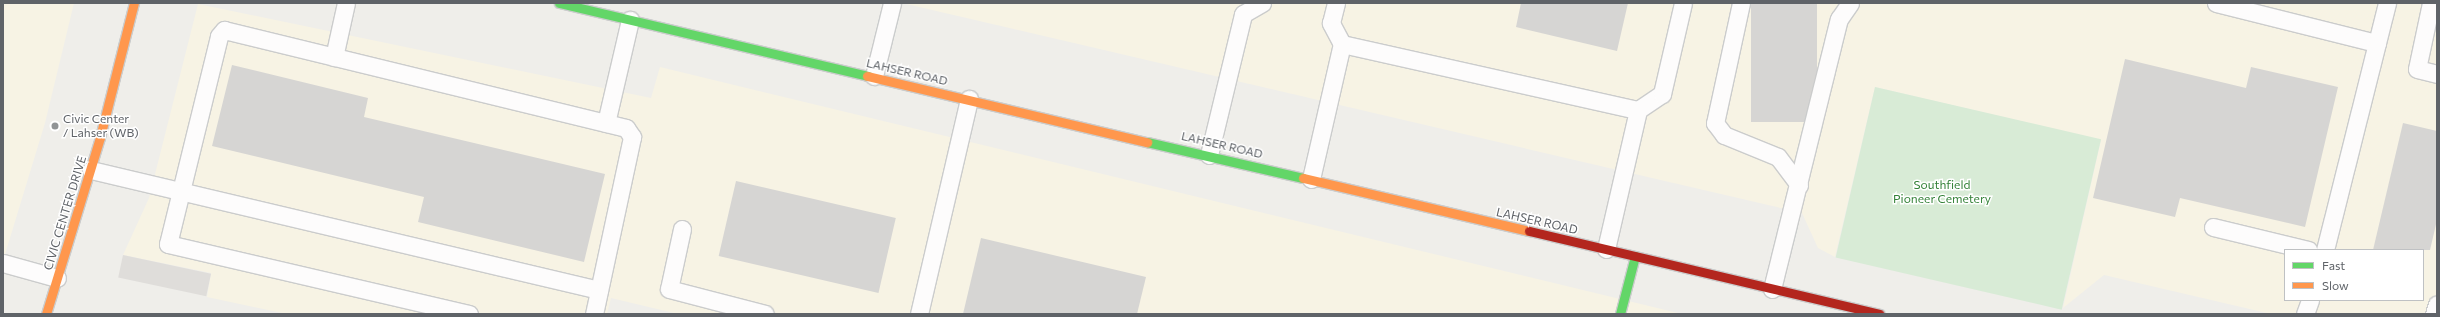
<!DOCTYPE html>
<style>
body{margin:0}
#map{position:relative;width:2440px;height:317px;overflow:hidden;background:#efeeea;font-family:Commissioner,sans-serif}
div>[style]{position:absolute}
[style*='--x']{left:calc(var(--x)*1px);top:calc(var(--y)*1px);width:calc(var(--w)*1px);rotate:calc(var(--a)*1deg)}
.commercial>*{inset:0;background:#f7f3e4}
.industrial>*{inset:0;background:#dfddda;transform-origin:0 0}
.green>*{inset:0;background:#d8ebd6;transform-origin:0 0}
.building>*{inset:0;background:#d6d5d3;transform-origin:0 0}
.roads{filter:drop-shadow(1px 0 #cbcccc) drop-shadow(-1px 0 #cbcccc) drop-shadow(0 1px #cbcccc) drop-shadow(0 -1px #cbcccc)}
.lane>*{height:17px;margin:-8.5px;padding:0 8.5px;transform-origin:8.5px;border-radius:8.5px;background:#fdfcfc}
.fast>*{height:9px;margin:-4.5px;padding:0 4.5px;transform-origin:4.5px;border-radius:4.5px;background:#63d668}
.slow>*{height:9px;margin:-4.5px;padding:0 4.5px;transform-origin:4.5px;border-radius:4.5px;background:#ff974d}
.jam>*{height:9px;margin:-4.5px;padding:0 4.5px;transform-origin:4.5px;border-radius:4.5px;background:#b3261e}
.dots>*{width:11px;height:11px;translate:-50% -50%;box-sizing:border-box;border:2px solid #fff;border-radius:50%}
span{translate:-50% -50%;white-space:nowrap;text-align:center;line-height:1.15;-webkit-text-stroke:3px #fff;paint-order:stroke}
.street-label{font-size:12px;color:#5f6368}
.poi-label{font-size:12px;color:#5f6368}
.left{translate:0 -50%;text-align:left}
.park-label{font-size:12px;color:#348238}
.frame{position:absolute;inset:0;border:4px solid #5f6368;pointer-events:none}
.legend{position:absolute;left:2284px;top:249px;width:140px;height:52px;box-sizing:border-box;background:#fff;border:1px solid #bfc1c3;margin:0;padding:5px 7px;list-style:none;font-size:12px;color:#5f6368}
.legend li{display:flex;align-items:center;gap:8px;height:20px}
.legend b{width:20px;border:1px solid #bfc1c3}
</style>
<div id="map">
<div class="commercial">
<i style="clip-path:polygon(3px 3px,74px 3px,45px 123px,3px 261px)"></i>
<i style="clip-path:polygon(evenodd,902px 3px,2437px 3px,2437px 314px,2271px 314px,2104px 275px,2063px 308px,2101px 140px,1875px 87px,1835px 257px,1818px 248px,1802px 213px,902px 3px,2285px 250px,2423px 250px,2423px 300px,2285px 300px,2285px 250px)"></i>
<i style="clip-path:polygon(198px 4px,651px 98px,660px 67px,1682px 314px,678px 314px,611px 298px,607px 314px,287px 314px,207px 297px,211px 273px,123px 255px,149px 198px)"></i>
</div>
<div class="industrial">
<i style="left:123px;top:255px;width:90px;height:23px;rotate:12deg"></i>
</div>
<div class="green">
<i style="left:1875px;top:87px;width:232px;height:175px;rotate:13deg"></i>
</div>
<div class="building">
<i style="clip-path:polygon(1521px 3px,1628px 3px,1617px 51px,1516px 27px)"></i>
<i style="left:1751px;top:3px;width:66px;height:119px"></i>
<i style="clip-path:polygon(2125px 59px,2246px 88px,2251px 67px,2338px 87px,2305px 227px,2180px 198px,2175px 217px,2093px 198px)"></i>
<i style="clip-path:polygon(232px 65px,368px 98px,364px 117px,605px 174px,584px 262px,418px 222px,424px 197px,212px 146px)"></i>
<i style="clip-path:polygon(2403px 123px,2437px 131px,2437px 220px,2430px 250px,2373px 250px)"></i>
<i style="left:736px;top:181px;width:164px;height:77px;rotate:13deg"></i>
<i style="clip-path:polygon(981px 238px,1146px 277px,1137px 314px,963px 314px)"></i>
</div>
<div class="roads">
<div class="lane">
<i style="--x:1741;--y:3;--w:123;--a:102.2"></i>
<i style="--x:1715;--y:123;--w:15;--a:53"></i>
<i style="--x:1724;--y:135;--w:58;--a:22.2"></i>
<i style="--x:1778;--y:157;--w:35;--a:53"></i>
<i style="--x:2216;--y:3;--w:166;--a:14"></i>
<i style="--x:2431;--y:3;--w:67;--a:102"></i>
<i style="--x:2417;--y:69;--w:21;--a:14"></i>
<i style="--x:1342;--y:44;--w:303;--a:12.6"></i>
<i style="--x:1638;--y:110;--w:29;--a:-34"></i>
<i style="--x:1662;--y:94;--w:93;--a:-77"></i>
<i style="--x:334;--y:57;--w:55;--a:-77.5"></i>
<i style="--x:874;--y:76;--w:75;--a:-76.1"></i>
<i style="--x:606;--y:123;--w:106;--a:-76.9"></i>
<i style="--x:1209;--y:155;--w:145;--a:-76.4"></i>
<i style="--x:1243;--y:14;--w:22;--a:-30"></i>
<i style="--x:91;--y:170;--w:522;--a:13.29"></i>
<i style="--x:1311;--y:179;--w:139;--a:-77.1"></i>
<i style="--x:1342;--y:44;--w:24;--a:-118"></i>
<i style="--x:1331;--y:23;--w:21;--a:-76"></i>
<i style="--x:2213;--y:227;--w:98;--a:13.6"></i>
<i style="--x:682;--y:229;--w:61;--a:102.2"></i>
<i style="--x:669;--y:289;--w:99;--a:14.6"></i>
<i style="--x:1606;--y:249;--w:143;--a:-77"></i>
<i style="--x:2325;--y:250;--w:255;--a:-75.9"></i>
<i style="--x:3;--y:263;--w:56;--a:15.5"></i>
<i style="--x:1772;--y:289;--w:278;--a:-76.1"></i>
<i style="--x:1839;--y:19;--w:19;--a:-55"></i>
<i style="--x:469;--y:314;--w:309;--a:-166.9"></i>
<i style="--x:168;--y:244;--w:214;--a:-76.2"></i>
<i style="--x:219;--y:36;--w:8;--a:-50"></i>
<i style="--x:224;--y:30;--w:414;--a:13.7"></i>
<i style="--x:626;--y:128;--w:11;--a:56"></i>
<i style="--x:632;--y:137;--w:181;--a:102.1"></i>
<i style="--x:919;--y:314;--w:221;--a:-76.9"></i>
<i style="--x:2305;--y:314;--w:15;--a:-70"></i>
<i style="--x:2434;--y:314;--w:10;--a:-73"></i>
</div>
<div class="fast">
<i style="--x:559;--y:3;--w:317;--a:13.3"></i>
<i style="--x:1147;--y:142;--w:160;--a:13"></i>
<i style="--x:1620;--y:314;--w:60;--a:-75.5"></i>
</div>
<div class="slow">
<i style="--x:867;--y:76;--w:288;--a:13.3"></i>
<i style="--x:1303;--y:178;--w:232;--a:13.2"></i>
<i style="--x:46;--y:314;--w:185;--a:-73"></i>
<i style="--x:100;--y:137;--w:138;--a:-75.8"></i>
</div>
<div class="jam">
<i style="--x:1529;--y:231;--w:360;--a:13.3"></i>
</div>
</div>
<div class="dots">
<i style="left:55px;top:126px;background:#919496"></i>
</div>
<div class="street-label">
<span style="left:907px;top:72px;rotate:13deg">LAHSER ROAD</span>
<span style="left:1222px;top:145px;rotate:13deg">LAHSER ROAD</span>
<span style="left:65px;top:213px;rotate:-73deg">CIVIC CENTER DRIVE</span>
<span style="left:1537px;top:221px;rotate:13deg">LAHSER ROAD</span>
</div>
<div class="poi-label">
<span class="left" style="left:63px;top:126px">Civic Center<br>/ Lahser (WB)</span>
</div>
<div class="park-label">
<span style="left:1942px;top:192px">Southfield<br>Pioneer Cemetery</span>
</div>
<div class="frame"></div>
<ul class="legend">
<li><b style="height:5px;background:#63d668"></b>Fast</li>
<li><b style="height:5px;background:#ff974d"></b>Slow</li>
</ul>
</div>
